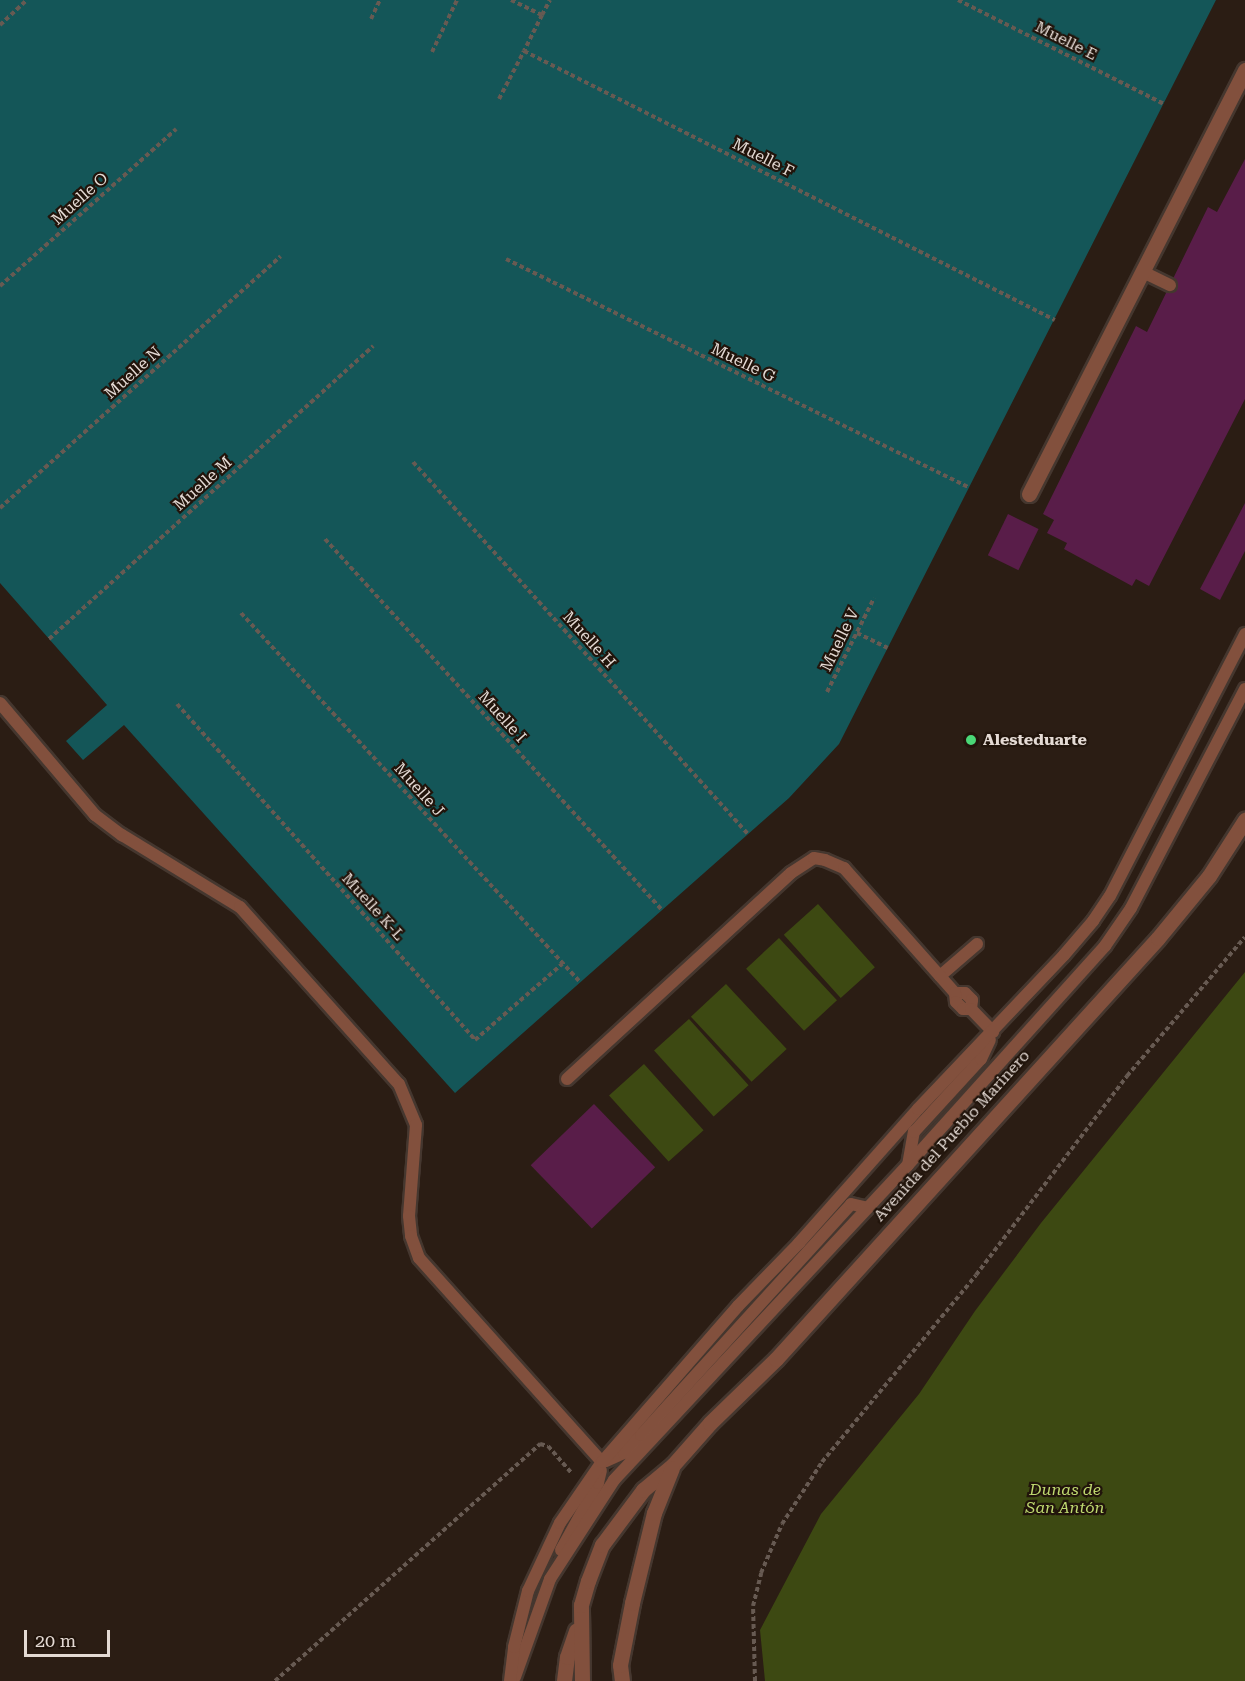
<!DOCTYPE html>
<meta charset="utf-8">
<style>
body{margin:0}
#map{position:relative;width:1245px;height:1681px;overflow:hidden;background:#2b1d14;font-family:"Roboto Serif",serif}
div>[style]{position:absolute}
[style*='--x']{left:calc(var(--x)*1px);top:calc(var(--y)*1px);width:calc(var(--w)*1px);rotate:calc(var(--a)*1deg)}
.green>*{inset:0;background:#3d4912;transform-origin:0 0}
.water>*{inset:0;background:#145658}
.building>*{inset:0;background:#591d49;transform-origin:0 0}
.path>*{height:4px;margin-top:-2px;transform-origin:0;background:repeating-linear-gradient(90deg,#675a52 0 4.5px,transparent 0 7.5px)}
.roads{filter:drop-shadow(2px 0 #45372f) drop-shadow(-2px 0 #45372f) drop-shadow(0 2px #45372f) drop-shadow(0 -2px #45372f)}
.lane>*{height:12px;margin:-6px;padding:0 6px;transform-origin:6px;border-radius:6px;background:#82503d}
.street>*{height:15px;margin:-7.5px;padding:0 7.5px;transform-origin:7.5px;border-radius:7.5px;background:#82503d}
.dots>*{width:16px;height:16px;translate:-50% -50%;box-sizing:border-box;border:3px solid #21140b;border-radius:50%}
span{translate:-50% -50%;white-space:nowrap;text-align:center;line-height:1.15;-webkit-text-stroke:4.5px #21140b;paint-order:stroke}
.street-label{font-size:16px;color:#e4dad4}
.poi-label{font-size:16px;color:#e4dad4;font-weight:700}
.left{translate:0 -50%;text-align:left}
.park-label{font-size:16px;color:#bfd96f;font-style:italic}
.scale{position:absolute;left:24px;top:1630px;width:86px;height:27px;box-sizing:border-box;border:3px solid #e4dad4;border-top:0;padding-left:8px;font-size:18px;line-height:21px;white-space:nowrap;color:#e4dad4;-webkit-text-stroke:4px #21140b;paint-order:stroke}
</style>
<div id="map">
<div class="green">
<i style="left:818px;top:904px;width:85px;height:46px;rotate:48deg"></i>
<i style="left:779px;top:938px;width:85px;height:45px;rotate:47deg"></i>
<i style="clip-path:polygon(1245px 972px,1245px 1681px,765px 1681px,760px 1630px,821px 1514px,919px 1394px,975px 1311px,1041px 1223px)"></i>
<i style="left:726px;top:984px;width:89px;height:48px;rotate:47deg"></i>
<i style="left:689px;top:1019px;width:89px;height:47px;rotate:48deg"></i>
<i style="left:644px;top:1064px;width:89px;height:47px;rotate:48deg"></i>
</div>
<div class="water">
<i style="clip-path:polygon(0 0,1216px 0,839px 744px,789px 798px,455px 1093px,124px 725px,83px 760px,66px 741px,107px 705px,0 583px)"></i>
</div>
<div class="building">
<i style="clip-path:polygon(1245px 159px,1245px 399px,1149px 586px,1136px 579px,1132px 586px,1064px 549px,1067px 543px,1047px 533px,1054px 520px,1043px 514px,1136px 326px,1147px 332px,1208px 207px,1217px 212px)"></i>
<i style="clip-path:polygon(1245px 503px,1245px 551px,1220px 600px,1200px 589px)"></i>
<i style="left:1008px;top:514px;width:34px;height:46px;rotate:26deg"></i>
<i style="left:594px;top:1104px;width:88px;height:88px;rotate:46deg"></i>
</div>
<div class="path">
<i style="--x:511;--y:0;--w:34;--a:26"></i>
<i style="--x:542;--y:15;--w:40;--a:116.6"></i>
<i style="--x:524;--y:51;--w:595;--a:26.87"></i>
<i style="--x:958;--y:0;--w:231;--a:26.8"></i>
<i style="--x:542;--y:15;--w:17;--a:-62"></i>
<i style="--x:371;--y:19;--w:21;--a:-65"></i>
<i style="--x:0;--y:25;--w:37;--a:-43"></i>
<i style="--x:432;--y:52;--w:58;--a:-64.3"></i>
<i style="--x:499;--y:99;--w:54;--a:-62.5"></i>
<i style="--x:506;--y:259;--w:517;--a:26.27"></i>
<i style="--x:0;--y:286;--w:236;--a:-41.7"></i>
<i style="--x:413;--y:462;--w:501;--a:48"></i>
<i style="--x:0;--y:508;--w:377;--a:-41.9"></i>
<i style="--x:325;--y:539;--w:501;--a:47.75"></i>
<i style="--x:241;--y:613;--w:501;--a:47.43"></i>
<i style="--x:857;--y:633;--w:34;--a:26"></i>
<i style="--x:49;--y:639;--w:437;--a:-42.1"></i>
<i style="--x:827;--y:692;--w:105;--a:-63.4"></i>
<i style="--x:177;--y:704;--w:449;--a:48.4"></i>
<i style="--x:475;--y:1040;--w:116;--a:-41.1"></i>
<i style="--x:275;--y:1681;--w:356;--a:-41.8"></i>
<i style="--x:540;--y:1444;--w:8;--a:14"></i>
<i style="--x:548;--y:1446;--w:35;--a:49"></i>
<i style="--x:755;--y:1681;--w:75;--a:-91.5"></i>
<i style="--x:753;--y:1606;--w:34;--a:-76"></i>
<i style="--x:761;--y:1573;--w:53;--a:-66.8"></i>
<i style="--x:782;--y:1524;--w:74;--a:-57.2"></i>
<i style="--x:822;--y:1462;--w:242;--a:-50.5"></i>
<i style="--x:976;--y:1275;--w:250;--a:-52.8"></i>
<i style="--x:1127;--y:1076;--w:182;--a:-49.7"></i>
</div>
<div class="roads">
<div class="lane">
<i style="--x:1143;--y:272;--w:30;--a:26"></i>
<i style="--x:0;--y:703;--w:147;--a:49.7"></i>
<i style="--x:95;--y:815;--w:34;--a:37"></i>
<i style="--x:122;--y:835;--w:138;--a:31.4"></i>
<i style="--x:240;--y:907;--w:238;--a:48.1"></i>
<i style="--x:399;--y:1084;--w:44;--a:67.5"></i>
<i style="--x:416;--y:1125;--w:91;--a:94.4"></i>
<i style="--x:409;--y:1216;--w:20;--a:84"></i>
<i style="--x:411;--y:1236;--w:23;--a:70"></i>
<i style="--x:419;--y:1258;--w:274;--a:48.1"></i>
<i style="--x:940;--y:976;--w:49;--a:-40.9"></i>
<i style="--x:955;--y:993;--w:10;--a:0"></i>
<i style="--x:965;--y:993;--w:10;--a:45"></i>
<i style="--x:972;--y:1000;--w:9;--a:96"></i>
<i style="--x:567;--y:1079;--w:304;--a:-42.6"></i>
<i style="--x:791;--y:873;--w:27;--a:-33"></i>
<i style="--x:814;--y:858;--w:11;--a:10"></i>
<i style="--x:825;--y:860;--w:21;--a:23"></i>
<i style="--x:844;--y:868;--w:167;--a:48.4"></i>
<i style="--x:955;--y:993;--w:9;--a:84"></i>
<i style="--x:956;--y:1002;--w:10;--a:45"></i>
<i style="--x:963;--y:1009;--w:8;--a:0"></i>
<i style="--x:971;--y:1009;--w:32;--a:46"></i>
<i style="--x:908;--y:1165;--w:34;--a:-80"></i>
<i style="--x:914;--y:1132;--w:99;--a:-47.5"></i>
<i style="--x:981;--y:1059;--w:21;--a:-65"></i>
<i style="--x:606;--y:1461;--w:20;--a:-24"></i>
<i style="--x:624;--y:1453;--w:25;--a:-47"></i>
<i style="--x:641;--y:1435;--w:312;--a:-47.7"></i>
<i style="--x:851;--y:1204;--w:17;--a:13"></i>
<i style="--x:561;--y:1550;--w:77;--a:-61.1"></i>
<i style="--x:598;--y:1483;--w:13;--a:-77"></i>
<i style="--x:515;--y:1677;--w:104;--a:-70.3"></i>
<i style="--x:550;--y:1579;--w:118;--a:-57.1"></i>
<i style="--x:614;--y:1480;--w:429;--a:-47"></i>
<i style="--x:907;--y:1166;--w:296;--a:-48"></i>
<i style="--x:1105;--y:946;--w:46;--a:-55.6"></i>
<i style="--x:1131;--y:908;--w:247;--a:-62.5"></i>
<i style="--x:510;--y:1681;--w:34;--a:-83"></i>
<i style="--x:514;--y:1647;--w:58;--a:-76"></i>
<i style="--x:528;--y:1591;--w:75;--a:-64.8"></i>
<i style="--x:560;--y:1523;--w:74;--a:-55.5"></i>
<i style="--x:602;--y:1462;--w:207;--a:-48.9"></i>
<i style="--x:738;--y:1306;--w:88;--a:-45.9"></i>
<i style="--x:799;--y:1243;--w:179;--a:-48.4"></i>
<i style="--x:918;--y:1109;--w:212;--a:-46.5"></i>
<i style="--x:1064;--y:955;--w:45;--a:-49.5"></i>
<i style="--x:1093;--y:921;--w:30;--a:-56"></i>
<i style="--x:1110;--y:896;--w:295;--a:-62.7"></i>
</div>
<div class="street">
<i style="--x:1029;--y:494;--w:476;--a:-63"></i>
<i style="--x:564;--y:1681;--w:24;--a:-83"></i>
<i style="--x:567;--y:1657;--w:28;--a:-71"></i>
<i style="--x:582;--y:1681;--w:76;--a:-90.8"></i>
<i style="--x:581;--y:1605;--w:25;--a:-74"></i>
<i style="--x:588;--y:1581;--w:39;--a:-69"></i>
<i style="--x:602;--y:1545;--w:69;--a:-53.3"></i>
<i style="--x:643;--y:1490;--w:39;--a:-40"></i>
<i style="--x:673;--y:1465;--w:56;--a:-48.6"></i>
<i style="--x:710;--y:1423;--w:92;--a:-44.1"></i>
<i style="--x:776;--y:1359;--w:568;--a:-47.78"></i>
<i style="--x:1158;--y:938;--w:80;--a:-50.6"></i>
<i style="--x:1209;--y:876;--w:67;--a:-57.3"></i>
<i style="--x:622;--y:1681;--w:16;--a:-97"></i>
<i style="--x:620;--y:1665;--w:63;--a:-79"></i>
<i style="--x:632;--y:1603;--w:93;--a:-76.3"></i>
<i style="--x:654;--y:1513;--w:48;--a:-68.2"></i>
</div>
</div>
<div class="dots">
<i style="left:971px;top:740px;background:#4ad777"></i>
</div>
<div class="street-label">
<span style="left:1066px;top:41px;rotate:27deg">Muelle E</span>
<span style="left:763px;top:158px;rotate:27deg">Muelle F</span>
<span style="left:80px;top:199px;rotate:-42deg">Muelle O</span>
<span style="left:743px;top:363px;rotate:26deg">Muelle G</span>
<span style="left:133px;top:373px;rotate:-42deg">Muelle N</span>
<span style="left:203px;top:484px;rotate:-42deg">Muelle M</span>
<span style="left:589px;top:640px;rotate:48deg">Muelle H</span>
<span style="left:840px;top:640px;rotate:-64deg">Muelle V</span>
<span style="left:502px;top:717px;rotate:48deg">Muelle I</span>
<span style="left:419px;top:790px;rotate:48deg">Muelle J</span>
<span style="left:373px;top:907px;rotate:48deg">Muelle K-L</span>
<span style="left:952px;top:1136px;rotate:-48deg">Avenida del Pueblo Marinero</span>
</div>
<div class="poi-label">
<span class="left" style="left:983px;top:740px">Alesteduarte</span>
</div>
<div class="park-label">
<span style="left:1065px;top:1499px">Dunas de<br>San Antón</span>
</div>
<div class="scale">20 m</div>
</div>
